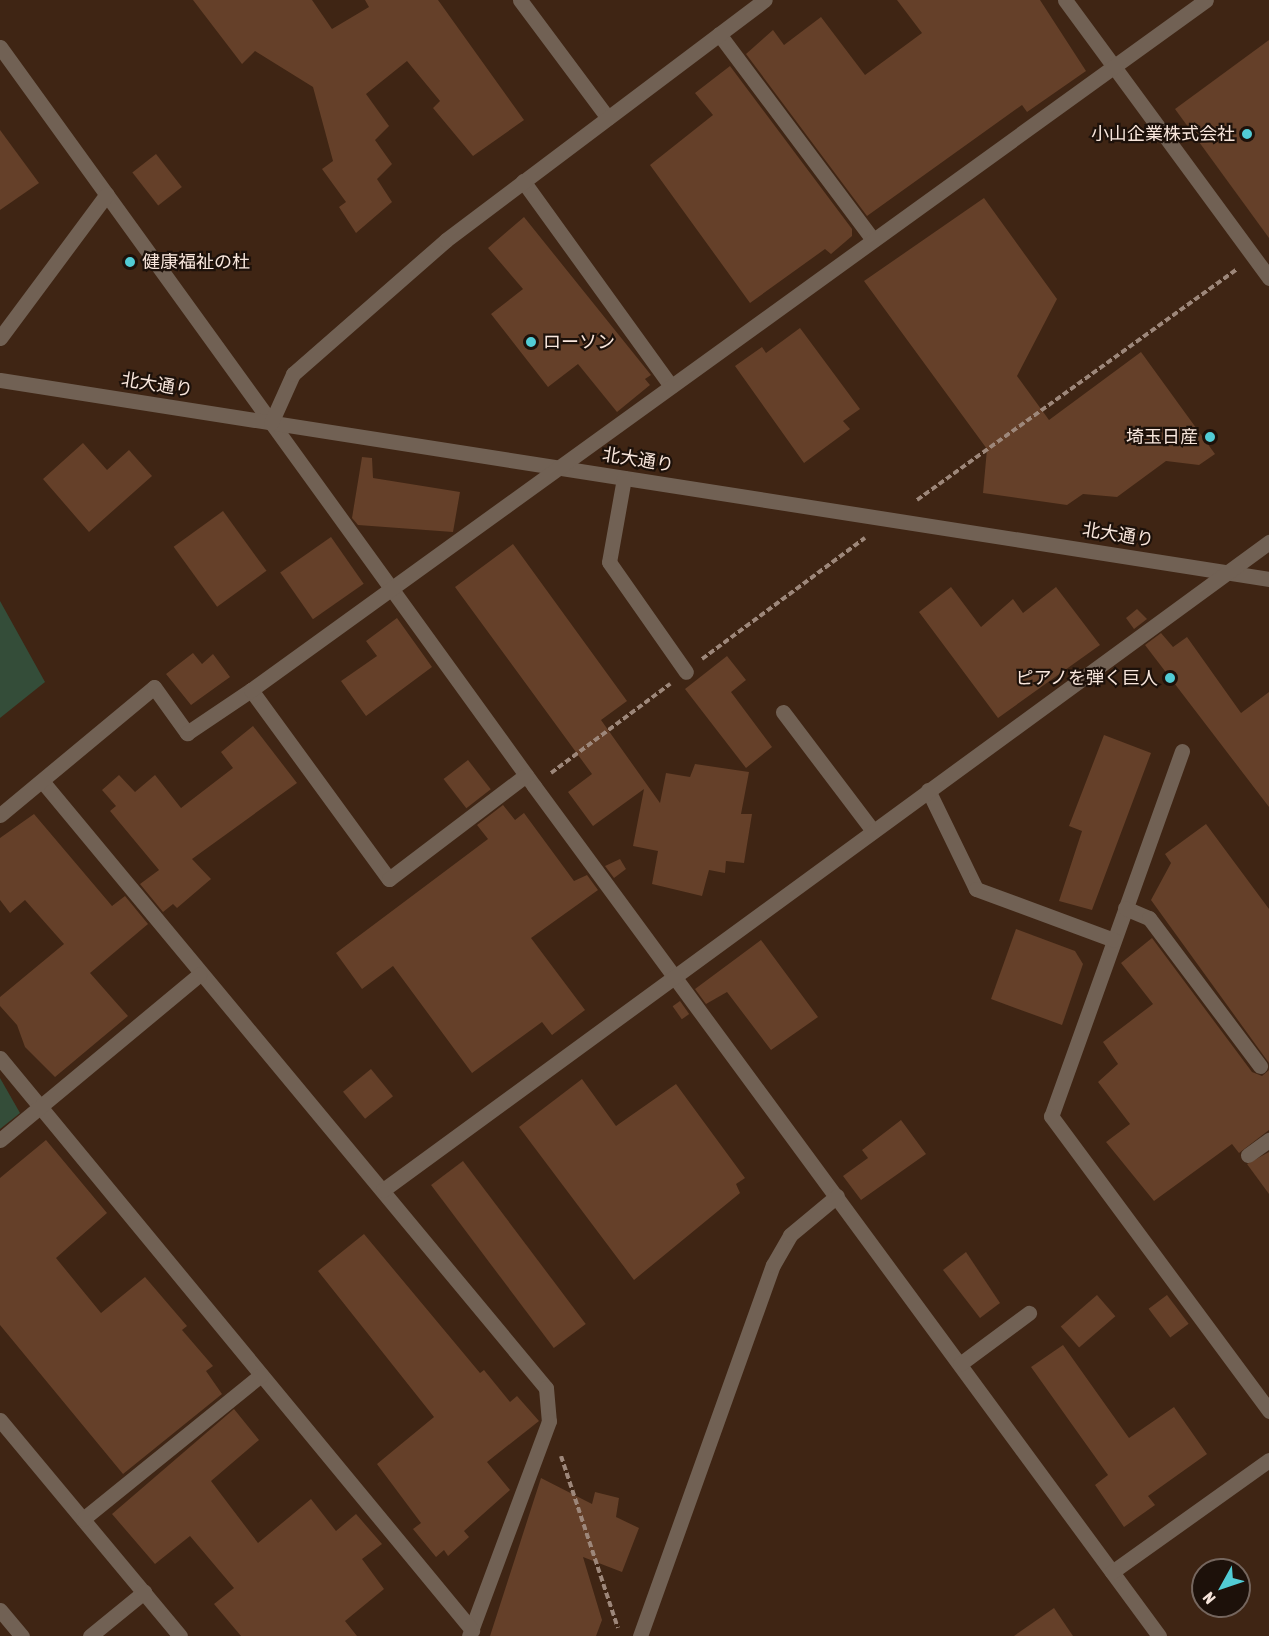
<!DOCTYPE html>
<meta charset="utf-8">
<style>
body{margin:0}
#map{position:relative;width:1269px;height:1636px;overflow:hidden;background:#3f2514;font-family:"Asap Condensed","Noto Sans JP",sans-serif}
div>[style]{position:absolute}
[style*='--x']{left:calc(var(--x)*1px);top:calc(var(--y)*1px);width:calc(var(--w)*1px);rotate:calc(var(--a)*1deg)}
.green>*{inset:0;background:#344d39}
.building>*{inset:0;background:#654029;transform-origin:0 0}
.path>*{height:4px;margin-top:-2px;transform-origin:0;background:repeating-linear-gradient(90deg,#9d877a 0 6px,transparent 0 9px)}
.minor>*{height:15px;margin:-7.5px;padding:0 7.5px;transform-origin:7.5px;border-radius:7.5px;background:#716154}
.dots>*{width:16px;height:16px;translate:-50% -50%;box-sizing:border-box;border:3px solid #1d110a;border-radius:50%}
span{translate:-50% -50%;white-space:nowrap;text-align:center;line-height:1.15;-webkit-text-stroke:4.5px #1d110a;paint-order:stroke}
.poi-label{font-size:18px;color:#f8e6dc}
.right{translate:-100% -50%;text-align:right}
.left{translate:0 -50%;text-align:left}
.street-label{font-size:18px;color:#f8e6dc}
.north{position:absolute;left:1191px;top:1558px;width:60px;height:60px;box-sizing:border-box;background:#1d110a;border:2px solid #75665e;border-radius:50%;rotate:230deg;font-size:16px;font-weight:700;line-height:24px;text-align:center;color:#f8e6dc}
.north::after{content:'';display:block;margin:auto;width:21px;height:27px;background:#52ccd5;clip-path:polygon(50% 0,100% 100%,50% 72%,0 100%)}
</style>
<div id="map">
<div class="green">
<i style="clip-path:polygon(0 601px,45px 682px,0 718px)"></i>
<i style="clip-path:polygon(0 1078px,20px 1113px,0 1129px)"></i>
</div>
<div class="building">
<i style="clip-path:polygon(193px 0,312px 0,332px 29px,369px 7px,365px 0,438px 0,524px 120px,473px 156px,433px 108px,440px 101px,407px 61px,366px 94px,389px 126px,375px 140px,392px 164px,377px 179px,392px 202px,356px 233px,339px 207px,346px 202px,322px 169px,333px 161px,313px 87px,255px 51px,242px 64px)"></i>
<i style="clip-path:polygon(897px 0,1040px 0,1086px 71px,1027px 112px,1022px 105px,867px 216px,746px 54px,773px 30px,784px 45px,821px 17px,865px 75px,922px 33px)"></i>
<i style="clip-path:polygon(1269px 40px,1269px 238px,1175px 109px)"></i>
<i style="clip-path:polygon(730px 66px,852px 229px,852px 236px,831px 254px,825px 249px,750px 303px,650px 165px,713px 115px,695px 93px)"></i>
<i style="clip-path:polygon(0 130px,39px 183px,0 210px)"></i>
<i style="left:156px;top:154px;width:42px;height:30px;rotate:52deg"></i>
<i style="clip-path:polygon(984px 198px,1057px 299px,1017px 376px,1049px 420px,1141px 352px,1215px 454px,1199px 465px,1166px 461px,1117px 497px,1083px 494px,1067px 505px,983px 493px,987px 449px,864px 281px)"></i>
<i style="clip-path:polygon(524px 217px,651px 375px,645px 379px,650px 385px,617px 412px,578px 364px,548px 387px,491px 314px,523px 289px,488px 248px)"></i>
<i style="clip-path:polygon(800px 328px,860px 409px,843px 421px,850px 429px,804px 463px,735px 366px,762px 347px,766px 353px)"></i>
<i style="clip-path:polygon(83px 443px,107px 470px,129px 450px,152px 476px,89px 532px,43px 479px)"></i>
<i style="clip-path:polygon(362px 457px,372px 458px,373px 478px,460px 492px,453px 532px,358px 525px,352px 518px)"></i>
<i style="left:223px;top:511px;width:74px;height:61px;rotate:54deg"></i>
<i style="left:331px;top:537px;width:57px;height:62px;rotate:55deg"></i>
<i style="clip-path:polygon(513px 544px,627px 701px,601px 720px,660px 803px,666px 773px,690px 777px,695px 764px,749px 772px,741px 814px,752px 814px,744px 863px,726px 861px,725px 873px,709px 870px,702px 896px,652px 884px,658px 851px,633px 846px,644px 789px,593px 826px,568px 792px,592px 774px,455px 587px)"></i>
<i style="clip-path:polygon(951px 587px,981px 627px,1013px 599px,1023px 613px,1056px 587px,1100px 645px,998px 718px,919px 612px)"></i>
<i style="clip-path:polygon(1137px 609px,1147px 619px,1134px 629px,1126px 618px)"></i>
<i style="clip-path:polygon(397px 618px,432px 667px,366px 716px,341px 681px,377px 656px,366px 641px)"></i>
<i style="clip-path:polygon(1161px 633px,1173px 647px,1187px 637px,1241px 713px,1269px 692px,1269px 807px,1145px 645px)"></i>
<i style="clip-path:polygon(193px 653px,202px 664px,213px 654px,230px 677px,191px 705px,166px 674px)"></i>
<i style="clip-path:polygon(727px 656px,746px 680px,731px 692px,772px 747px,746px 768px,685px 689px)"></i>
<i style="clip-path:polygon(253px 726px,297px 783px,192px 859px,211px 879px,177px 908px,173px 904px,163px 912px,140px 884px,159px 870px,110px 811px,116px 806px,102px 790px,119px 775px,135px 792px,155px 775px,181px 808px,233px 768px,221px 752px)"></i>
<i style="clip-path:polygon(1104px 735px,1151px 753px,1092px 910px,1059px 901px,1082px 831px,1069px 826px)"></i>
<i style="left:468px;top:760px;width:37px;height:31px;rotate:52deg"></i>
<i style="clip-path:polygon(503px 805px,515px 820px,524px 813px,574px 881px,587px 875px,598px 890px,531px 938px,585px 1010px,552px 1035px,542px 1022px,472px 1073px,393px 966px,362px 989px,336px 953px,488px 839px,477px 825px)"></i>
<i style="clip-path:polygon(34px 814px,112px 906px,125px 896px,148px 924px,90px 973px,128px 1016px,55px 1077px,25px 1047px,17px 1025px,0 1006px,0 997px,64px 944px,25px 900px,10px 913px,0 900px,0 838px)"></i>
<i style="clip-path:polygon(1206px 824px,1269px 909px,1269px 1063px,1151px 900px,1171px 863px,1165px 854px)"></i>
<i style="clip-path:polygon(620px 859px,626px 869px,614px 878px,605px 866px)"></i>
<i style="clip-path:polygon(1016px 929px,1075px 951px,1083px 964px,1062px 1025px,991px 999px)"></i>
<i style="clip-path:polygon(1152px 938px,1252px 1072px,1262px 1076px,1269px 1070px,1269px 1130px,1239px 1153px,1232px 1144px,1154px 1201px,1106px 1142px,1130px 1124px,1098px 1082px,1118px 1064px,1103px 1042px,1153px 1004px,1121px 963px)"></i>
<i style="clip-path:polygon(761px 940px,818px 1017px,771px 1050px,727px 992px,706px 1004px,695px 989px)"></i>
<i style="left:680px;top:1001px;width:16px;height:9px;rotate:55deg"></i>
<i style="left:371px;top:1069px;width:35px;height:36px;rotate:51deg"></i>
<i style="clip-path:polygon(582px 1079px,616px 1126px,676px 1084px,745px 1178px,736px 1184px,740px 1193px,634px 1280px,519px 1127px)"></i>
<i style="clip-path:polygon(901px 1120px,926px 1154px,861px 1200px,843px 1176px,868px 1158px,862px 1150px)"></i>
<i style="clip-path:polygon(46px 1140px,107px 1213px,56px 1258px,101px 1313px,145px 1277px,187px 1326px,182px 1330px,213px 1366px,206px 1371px,222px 1394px,123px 1474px,0 1325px,0 1178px)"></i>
<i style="clip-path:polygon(1269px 1152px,1269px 1194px,1247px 1164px)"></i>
<i style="left:463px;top:1161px;width:204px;height:40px;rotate:53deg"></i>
<i style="clip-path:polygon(364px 1234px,480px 1373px,484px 1370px,510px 1402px,517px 1396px,539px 1421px,487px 1462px,510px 1490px,464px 1531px,469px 1537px,448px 1556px,444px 1550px,436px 1557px,413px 1529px,421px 1523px,377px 1464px,434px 1417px,318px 1271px)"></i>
<i style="clip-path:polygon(966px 1252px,1000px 1303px,980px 1318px,943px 1270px)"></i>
<i style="left:1097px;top:1295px;width:28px;height:48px;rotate:49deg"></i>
<i style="left:1167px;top:1295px;width:36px;height:23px;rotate:53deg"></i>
<i style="clip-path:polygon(1063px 1345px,1129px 1438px,1174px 1407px,1207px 1454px,1148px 1496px,1155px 1505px,1124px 1527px,1095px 1485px,1108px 1475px,1031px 1367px)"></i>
<i style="clip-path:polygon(234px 1409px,259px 1440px,211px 1481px,258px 1543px,311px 1499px,336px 1531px,356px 1514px,382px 1544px,362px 1559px,384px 1589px,345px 1621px,357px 1636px,241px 1636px,214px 1604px,234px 1588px,190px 1536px,155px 1564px,112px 1514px)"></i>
<i style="clip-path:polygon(541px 1478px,592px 1504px,595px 1492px,619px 1498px,616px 1517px,639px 1528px,622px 1572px,583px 1557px,602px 1620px,596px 1636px,490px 1636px)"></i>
<i style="clip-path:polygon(1054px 1608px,1073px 1636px,1014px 1636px)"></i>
</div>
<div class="path">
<i style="--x:917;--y:500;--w:395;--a:-35.8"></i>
<i style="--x:702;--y:659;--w:203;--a:-36.6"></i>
<i style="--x:551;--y:773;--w:149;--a:-36.8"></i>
<i style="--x:561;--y:1456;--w:181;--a:71.7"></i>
</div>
<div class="minor">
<i style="--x:520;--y:0;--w:147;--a:53.3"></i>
<i style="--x:1065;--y:0;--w:345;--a:53.7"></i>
<i style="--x:719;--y:34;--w:257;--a:53.2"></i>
<i style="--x:0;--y:47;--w:912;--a:54.15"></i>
<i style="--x:534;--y:786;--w:1055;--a:53.67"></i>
<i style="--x:523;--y:181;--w:253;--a:54.2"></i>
<i style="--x:0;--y:338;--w:179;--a:-53.4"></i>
<i style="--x:0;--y:380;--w:1285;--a:8.91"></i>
<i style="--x:271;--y:423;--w:54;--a:-65.8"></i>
<i style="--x:293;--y:374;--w:203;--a:-41.2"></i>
<i style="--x:446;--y:240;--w:399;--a:-37"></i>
<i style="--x:624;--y:478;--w:85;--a:100.1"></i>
<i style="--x:609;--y:562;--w:134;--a:55"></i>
<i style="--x:251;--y:690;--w:234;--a:53.9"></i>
<i style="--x:389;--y:879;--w:172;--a:-37.2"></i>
<i style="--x:783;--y:712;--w:149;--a:52.9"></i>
<i style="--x:1182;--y:751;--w:388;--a:109.7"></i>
<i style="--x:1051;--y:1116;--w:367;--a:53.5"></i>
<i style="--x:42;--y:781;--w:789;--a:50.3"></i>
<i style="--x:546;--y:1388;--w:33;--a:85"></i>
<i style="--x:549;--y:1421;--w:229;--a:110.4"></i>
<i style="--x:928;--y:790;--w:110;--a:64.1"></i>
<i style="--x:976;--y:889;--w:147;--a:20.3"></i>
<i style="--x:0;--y:815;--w:200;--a:-39.7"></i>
<i style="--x:154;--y:687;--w:57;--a:54.3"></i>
<i style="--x:187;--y:733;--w:77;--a:-33.9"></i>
<i style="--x:251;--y:690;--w:1178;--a:-35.85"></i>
<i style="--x:1125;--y:908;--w:26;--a:23"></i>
<i style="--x:1149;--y:918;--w:185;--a:53.1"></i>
<i style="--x:0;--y:1058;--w:742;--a:50.47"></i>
<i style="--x:0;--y:1140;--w:259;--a:-39.7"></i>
<i style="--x:1248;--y:1155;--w:26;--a:-36"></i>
<i style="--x:383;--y:1190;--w:1098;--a:-36.18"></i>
<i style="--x:960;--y:1364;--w:86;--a:-36.5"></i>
<i style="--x:0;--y:1420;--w:281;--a:50.2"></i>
<i style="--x:83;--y:1519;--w:229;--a:-39"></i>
<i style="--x:1112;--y:1572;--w:193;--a:-35.5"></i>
<i style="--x:0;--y:1610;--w:34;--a:50"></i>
<i style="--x:90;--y:1636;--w:70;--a:-39.2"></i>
<i style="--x:640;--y:1636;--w:394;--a:-70.3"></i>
<i style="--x:773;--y:1265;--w:34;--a:-60"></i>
<i style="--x:790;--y:1235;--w:61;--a:-39.7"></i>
</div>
<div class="dots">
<i style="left:1247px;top:134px;background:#52ccd5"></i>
<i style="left:130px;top:262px;background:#52ccd5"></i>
<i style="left:531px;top:342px;background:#52ccd5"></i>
<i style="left:1210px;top:437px;background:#52ccd5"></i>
<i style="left:1170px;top:678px;background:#52ccd5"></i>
</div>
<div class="poi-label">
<span class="right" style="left:1235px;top:134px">小山企業株式会社</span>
<span class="left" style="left:142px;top:262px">健康福祉の杜</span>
<span class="left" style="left:543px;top:342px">ローソン</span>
<span class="right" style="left:1198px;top:437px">埼玉日産</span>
<span class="right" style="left:1158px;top:678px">ピアノを弾く巨人</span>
</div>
<div class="street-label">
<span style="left:157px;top:385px;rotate:9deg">北大通り</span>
<span style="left:638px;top:460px;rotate:9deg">北大通り</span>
<span style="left:1118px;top:535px;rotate:9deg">北大通り</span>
</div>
<div class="north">N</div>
</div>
